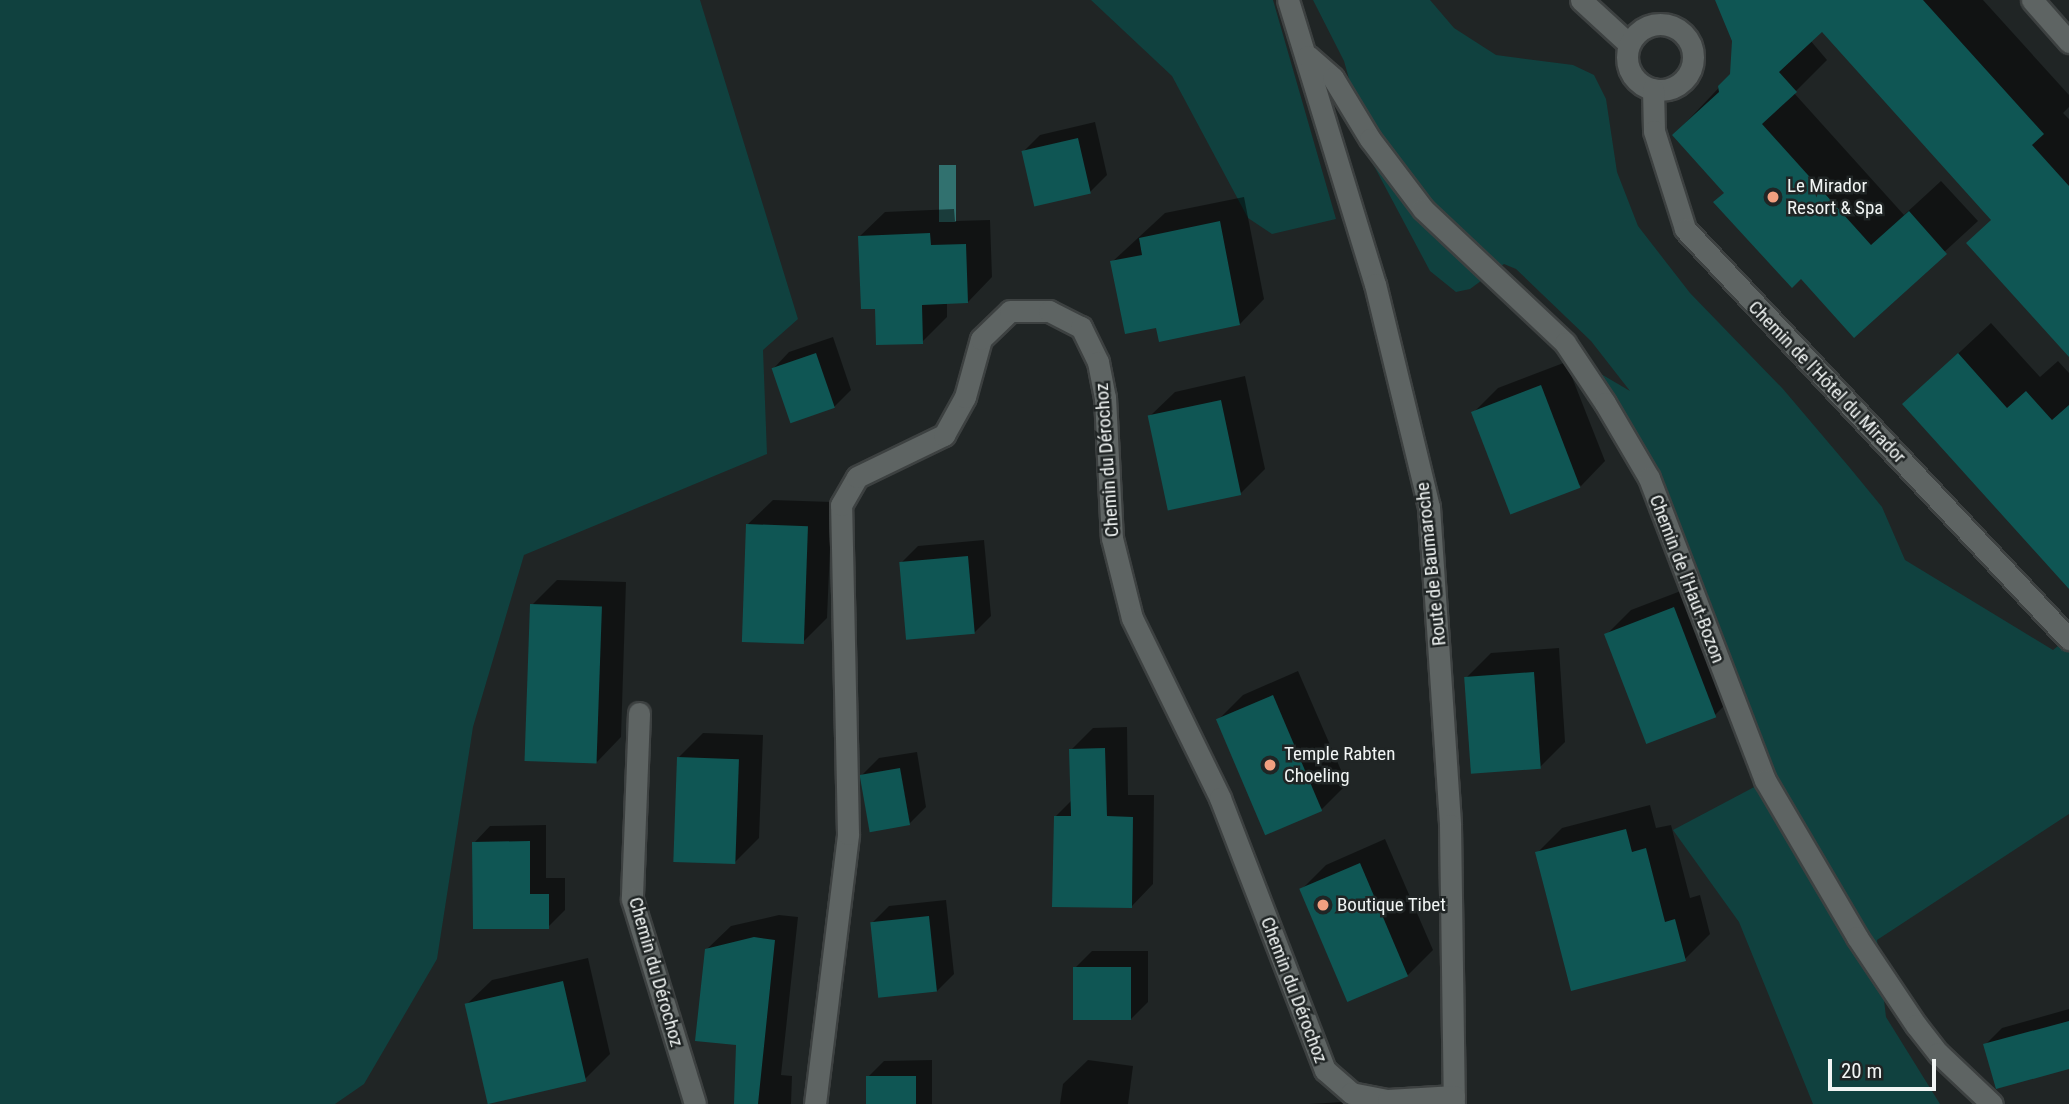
<!DOCTYPE html>
<meta charset="utf-8">
<style>
body{margin:0}
#map{position:relative;width:2069px;height:1104px;overflow:hidden;background:#202525;font-family:"Roboto Condensed",sans-serif}
div>[style]{position:absolute}
[style*='--x']{left:calc(var(--x)*1px);top:calc(var(--y)*1px);width:calc(var(--w)*1px);rotate:calc(var(--a)*1deg)}
.green>*{inset:0;background:#10413f}
.water>*{inset:0;background:#31716f;transform-origin:0 0}
.shadow>*{inset:0;background:#0007}
.building>*{inset:0;background:#0f5654;transform-origin:0 0}
.roads{filter:drop-shadow(2px 0 #3d4141) drop-shadow(-2px 0 #3d4141) drop-shadow(0 2px #3d4141) drop-shadow(0 -2px #3d4141)}
.minor>*{height:21px;margin:-10.5px;padding:0 10.5px;transform-origin:10.5px;border-radius:10.5px;background:#5e6463}
.minor>.ring{margin:-10.5px;padding:0;box-sizing:content-box;background:none;border:21px solid #5e6463;border-radius:50%}
.dots>*{width:19px;height:19px;translate:-50% -50%;box-sizing:border-box;border:4px solid #202525;border-radius:50%}
span{translate:-50% -50%;white-space:nowrap;text-align:center;line-height:1.15;-webkit-text-stroke:5px #202525;paint-order:stroke}
.poi-label{font-size:19px;color:#f1f5f4}
.left{translate:0 -50%;text-align:left}
.street-label{font-size:19px;color:#f1f5f4}
.scale{position:absolute;left:1828px;top:1059px;width:108px;height:32px;box-sizing:border-box;border:4px solid #f1f5f4;border-top:0;padding-left:9px;font-size:21px;line-height:24px;white-space:nowrap;color:#f1f5f4;-webkit-text-stroke:5px #202525;paint-order:stroke}
</style>
<div id="map">
<div class="green">
<i style="clip-path:polygon(0 0,700px 0,798px 319px,763px 350px,767px 454px,524px 555px,473px 727px,437px 959px,364px 1084px,335px 1104px,0 1104px)"></i>
<i style="clip-path:polygon(1091px 0,1273px 0,1336px 219px,1272px 234px,1248px 218px,1172px 76px)"></i>
<i style="clip-path:polygon(1313px 0,1430px 0,1454px 28px,1496px 55px,1573px 65px,1594px 75px,1606px 99px,1617px 172px,1638px 226px,1690px 293px,1783px 389px,1850px 468px,1882px 507px,1905px 560px,2053px 650px,2069px 637px,2069px 814px,1877px 940px,1886px 1017px,1940px 1104px,1813px 1104px,1739px 922px,1673px 830px,1758px 785px,1638px 482px,1560px 350px,1630px 391px,1591px 341px,1516px 269px,1504px 264px,1470px 289px,1456px 292px,1430px 271px,1373px 164px,1344px 61px)"></i>
</div>
<div class="water">
<i style="left:956px;top:165px;width:57px;height:17px;rotate:90deg"></i>
</div>
<div class="shadow">
<i style="clip-path:polygon(1717px 0,1983px 0,2069px 95px,2069px 107px,2063px 113px,2069px 119px,2069px 355px,1993px 219px,1822px 29px,1810px 40px,1827px 60px,1794px 93px,1904px 215px,1941px 181px,1978px 221px,1854px 335px,1674px 135px,1732px 74px,1734px 40px)"></i>
<i style="clip-path:polygon(1095px 122px,1107px 175px,1090px 192px,1023px 152px,1040px 135px)"></i>
<i style="clip-path:polygon(1244px 197px,1264px 299px,1240px 324px,1112px 262px,1165px 213px)"></i>
<i style="clip-path:polygon(954px 209px,955px 221px,990px 220px,992px 277px,968px 302px,947px 302px,947px 317px,922px 342px,877px 307px,860px 236px,885px 212px)"></i>
<i style="clip-path:polygon(1991px 323px,2040px 377px,2058px 361px,2069px 373px,2069px 586px,1904px 404px)"></i>
<i style="clip-path:polygon(833px 337px,851px 390px,834px 407px,773px 369px,789px 352px)"></i>
<i style="clip-path:polygon(1566px 362px,1605px 461px,1581px 486px,1473px 413px,1498px 388px)"></i>
<i style="clip-path:polygon(1245px 376px,1265px 469px,1241px 493px,1150px 416px,1175px 392px)"></i>
<i style="clip-path:polygon(773px 500px,832px 502px,827px 618px,802px 643px,748px 524px)"></i>
<i style="clip-path:polygon(984px 540px,991px 616px,974px 633px,901px 563px,918px 546px)"></i>
<i style="clip-path:polygon(557px 580px,626px 582px,621px 737px,597px 762px,532px 605px)"></i>
<i style="clip-path:polygon(1699px 584px,1740px 690px,1715px 715px,1646px 742px,1606px 635px,1631px 610px)"></i>
<i style="clip-path:polygon(1559px 648px,1565px 742px,1540px 767px,1466px 678px,1491px 653px)"></i>
<i style="clip-path:polygon(1298px 671px,1347px 784px,1322px 809px,1218px 720px,1243px 695px)"></i>
<i style="clip-path:polygon(1127px 727px,1128px 795px,1154px 795px,1153px 884px,1131px 907px,1056px 816px,1072px 800px,1071px 750px,1093px 728px)"></i>
<i style="clip-path:polygon(703px 733px,763px 735px,759px 838px,734px 863px,678px 758px)"></i>
<i style="clip-path:polygon(917px 752px,926px 807px,909px 824px,862px 775px,879px 758px)"></i>
<i style="clip-path:polygon(1650px 805px,1656px 828px,1671px 825px,1690px 898px,1700px 895px,1710px 934px,1685px 959px,1537px 853px,1562px 828px)"></i>
<i style="clip-path:polygon(546px 825px,546px 878px,565px 878px,565px 910px,548px 927px,474px 843px,490px 826px)"></i>
<i style="clip-path:polygon(1385px 839px,1433px 950px,1408px 975px,1301px 890px,1326px 865px)"></i>
<i style="clip-path:polygon(946px 900px,954px 974px,937px 991px,872px 923px,889px 906px)"></i>
<i style="clip-path:polygon(779px 915px,798px 917px,781px 1075px,792px 1076px,791px 1104px,735px 1104px,738px 1044px,707px 949px,731px 926px)"></i>
<i style="clip-path:polygon(1092px 951px,1148px 951px,1148px 1002px,1131px 1019px,1075px 968px)"></i>
<i style="clip-path:polygon(588px 958px,610px 1054px,585px 1079px,467px 1004px,492px 980px)"></i>
<i style="clip-path:polygon(2069px 1009px,2069px 1067px,1985px 1045px,2002px 1028px)"></i>
<i style="clip-path:polygon(932px 1060px,932px 1104px,868px 1104px,867px 1078px,884px 1061px)"></i>
<i style="clip-path:polygon(1088px 1060px,1133px 1066px,1128px 1104px,1060px 1104px,1063px 1084px)"></i>
<i style="clip-path:polygon(1359px 1101px,1359px 1104px,1309px 1104px)"></i>
</div>
<div class="building">
<i style="clip-path:polygon(1715px 0,1923px 0,2044px 134px,2032px 145px,2069px 186px,2069px 357px,1966px 243px,1991px 220px,1822px 32px,1779px 72px,1797px 92px,1762px 124px,1871px 245px,1909px 211px,1947px 254px,1854px 338px,1801px 279px,1792px 288px,1713px 202px,1724px 193px,1672px 135px,1719px 92px,1718px 86px,1730px 74px,1732px 41px)"></i>
<i style="left:1078px;top:138px;width:57px;height:58px;rotate:77deg"></i>
<i style="clip-path:polygon(1220px 221px,1240px 325px,1159px 342px,1156px 328px,1125px 334px,1110px 261px,1142px 255px,1139px 238px)"></i>
<i style="clip-path:polygon(930px 233px,931px 245px,966px 244px,968px 303px,922px 305px,923px 344px,876px 345px,875px 309px,861px 309px,858px 236px)"></i>
<i style="left:816px;top:353px;width:58px;height:47px;rotate:71deg"></i>
<i style="clip-path:polygon(1958px 353px,2007px 408px,2026px 391px,2052px 420px,2069px 405px,2069px 589px,1902px 404px)"></i>
<i style="left:1541px;top:385px;width:110px;height:75px;rotate:69deg"></i>
<i style="left:1221px;top:400px;width:97px;height:75px;rotate:78deg"></i>
<i style="left:746px;top:524px;width:62px;height:118px;rotate:2deg"></i>
<i style="left:968px;top:556px;width:78px;height:69px;rotate:85deg"></i>
<i style="left:530px;top:604px;width:72px;height:157px;rotate:2deg"></i>
<i style="left:1674px;top:607px;width:118px;height:75px;rotate:69deg"></i>
<i style="left:1534px;top:672px;width:97px;height:70px;rotate:86deg"></i>
<i style="left:1273px;top:695px;width:126px;height:62px;rotate:67deg"></i>
<i style="clip-path:polygon(1105px 748px,1107px 816px,1133px 817px,1132px 908px,1052px 907px,1054px 816px,1071px 816px,1069px 749px)"></i>
<i style="left:677px;top:757px;width:62px;height:105px;rotate:2deg"></i>
<i style="left:900px;top:768px;width:58px;height:41px;rotate:80deg"></i>
<i style="clip-path:polygon(1626px 829px,1632px 852px,1646px 848px,1665px 922px,1675px 919px,1686px 961px,1571px 991px,1535px 852px)"></i>
<i style="clip-path:polygon(530px 841px,530px 894px,549px 894px,549px 929px,473px 929px,472px 842px)"></i>
<i style="left:1360px;top:863px;width:123px;height:66px;rotate:67deg"></i>
<i style="left:929px;top:916px;width:76px;height:59px;rotate:84deg"></i>
<i style="clip-path:polygon(754px 937px,775px 940px,758px 1104px,734px 1104px,736px 1045px,695px 1041px,705px 949px)"></i>
<i style="left:1073px;top:967px;width:58px;height:53px"></i>
<i style="left:563px;top:981px;width:103px;height:101px;rotate:77deg"></i>
<i style="clip-path:polygon(2069px 1021px,2069px 1069px,1996px 1089px,1983px 1044px)"></i>
<i style="left:916px;top:1076px;width:28px;height:50px;rotate:90deg"></i>
</div>
<div class="roads">
<div class="minor">
<i style="--x:1288;--y:0;--w:297;--a:73"></i>
<i style="--x:1375;--y:284;--w:229;--a:76.4"></i>
<i style="--x:1429;--y:507;--w:319;--a:86.2"></i>
<i style="--x:1450;--y:825;--w:279;--a:89.2"></i>
<i style="--x:1581;--y:0;--w:65;--a:42.5"></i>
<i style="--x:2032;--y:0;--w:56;--a:48.6"></i>
<i class="ring" style="left:1627px;top:24px;width:45px;height:45px"></i>
<i style="--x:1308;--y:56;--w:33;--a:41"></i>
<i style="--x:1333;--y:78;--w:71;--a:58.8"></i>
<i style="--x:1370;--y:139;--w:88;--a:52.9"></i>
<i style="--x:1423;--y:209;--w:195;--a:43.3"></i>
<i style="--x:1565;--y:343;--w:72;--a:56.3"></i>
<i style="--x:1605;--y:403;--w:87;--a:59.6"></i>
<i style="--x:1649;--y:478;--w:324;--a:69"></i>
<i style="--x:1765;--y:780;--w:182;--a:59.6"></i>
<i style="--x:1857;--y:937;--w:106;--a:56.2"></i>
<i style="--x:1916;--y:1025;--w:36;--a:52"></i>
<i style="--x:1938;--y:1053;--w:74;--a:43.4"></i>
<i style="--x:1653;--y:89;--w:42;--a:88.6"></i>
<i style="--x:1654;--y:131;--w:103;--a:72.4"></i>
<i style="--x:1685;--y:229;--w:562;--a:46.88"></i>
<i style="--x:639;--y:713;--w:186;--a:92.2"></i>
<i style="--x:632;--y:899;--w:214;--a:72.9"></i>
<i style="--x:815;--y:1104;--w:272;--a:-83"></i>
<i style="--x:848;--y:834;--w:329;--a:-91.2"></i>
<i style="--x:841;--y:505;--w:32;--a:-60"></i>
<i style="--x:857;--y:477;--w:97;--a:-25.8"></i>
<i style="--x:944;--y:435;--w:43;--a:-61.1"></i>
<i style="--x:965;--y:397;--w:60;--a:-74.6"></i>
<i style="--x:981;--y:339;--w:40;--a:-44"></i>
<i style="--x:1010;--y:311;--w:39;--a:0"></i>
<i style="--x:1049;--y:311;--w:36;--a:27"></i>
<i style="--x:1081;--y:327;--w:39;--a:64"></i>
<i style="--x:1098;--y:362;--w:36;--a:79"></i>
<i style="--x:1105;--y:397;--w:141;--a:87.2"></i>
<i style="--x:1112;--y:538;--w:82;--a:76"></i>
<i style="--x:1132;--y:618;--w:200;--a:63.9"></i>
<i style="--x:1220;--y:798;--w:292;--a:68.9"></i>
<i style="--x:1325;--y:1070;--w:35;--a:41"></i>
<i style="--x:1351;--y:1093;--w:38;--a:11"></i>
<i style="--x:1388;--y:1100;--w:66;--a:-3.5"></i>
</div>
</div>
<div class="dots">
<i style="left:1773px;top:197px;background:#f2a080"></i>
<i style="left:1270px;top:765px;background:#f2a080"></i>
<i style="left:1323px;top:905px;background:#f2a080"></i>
</div>
<div class="poi-label">
<span class="left" style="left:1787px;top:197px">Le Mirador<br>Resort &amp; Spa</span>
<span class="left" style="left:1284px;top:765px">Temple Rabten<br>Choeling</span>
<span class="left" style="left:1337px;top:905px">Boutique Tibet</span>
</div>
<div class="street-label">
<span style="left:1827px;top:382px;rotate:46deg">Chemin de l'Hôtel du Mirador</span>
<span style="left:1107px;top:460px;rotate:-94deg">Chemin du Dérochoz</span>
<span style="left:1431px;top:564px;rotate:-96deg">Route de Baumaroche</span>
<span style="left:1687px;top:579px;rotate:69deg">Chemin de l'Haut-Bozon</span>
<span style="left:656px;top:972px;rotate:74deg">Chemin du Dérochoz</span>
<span style="left:1294px;top:990px;rotate:69deg">Chemin du Dérochoz</span>
</div>
<div class="scale">20 m</div>
</div>
